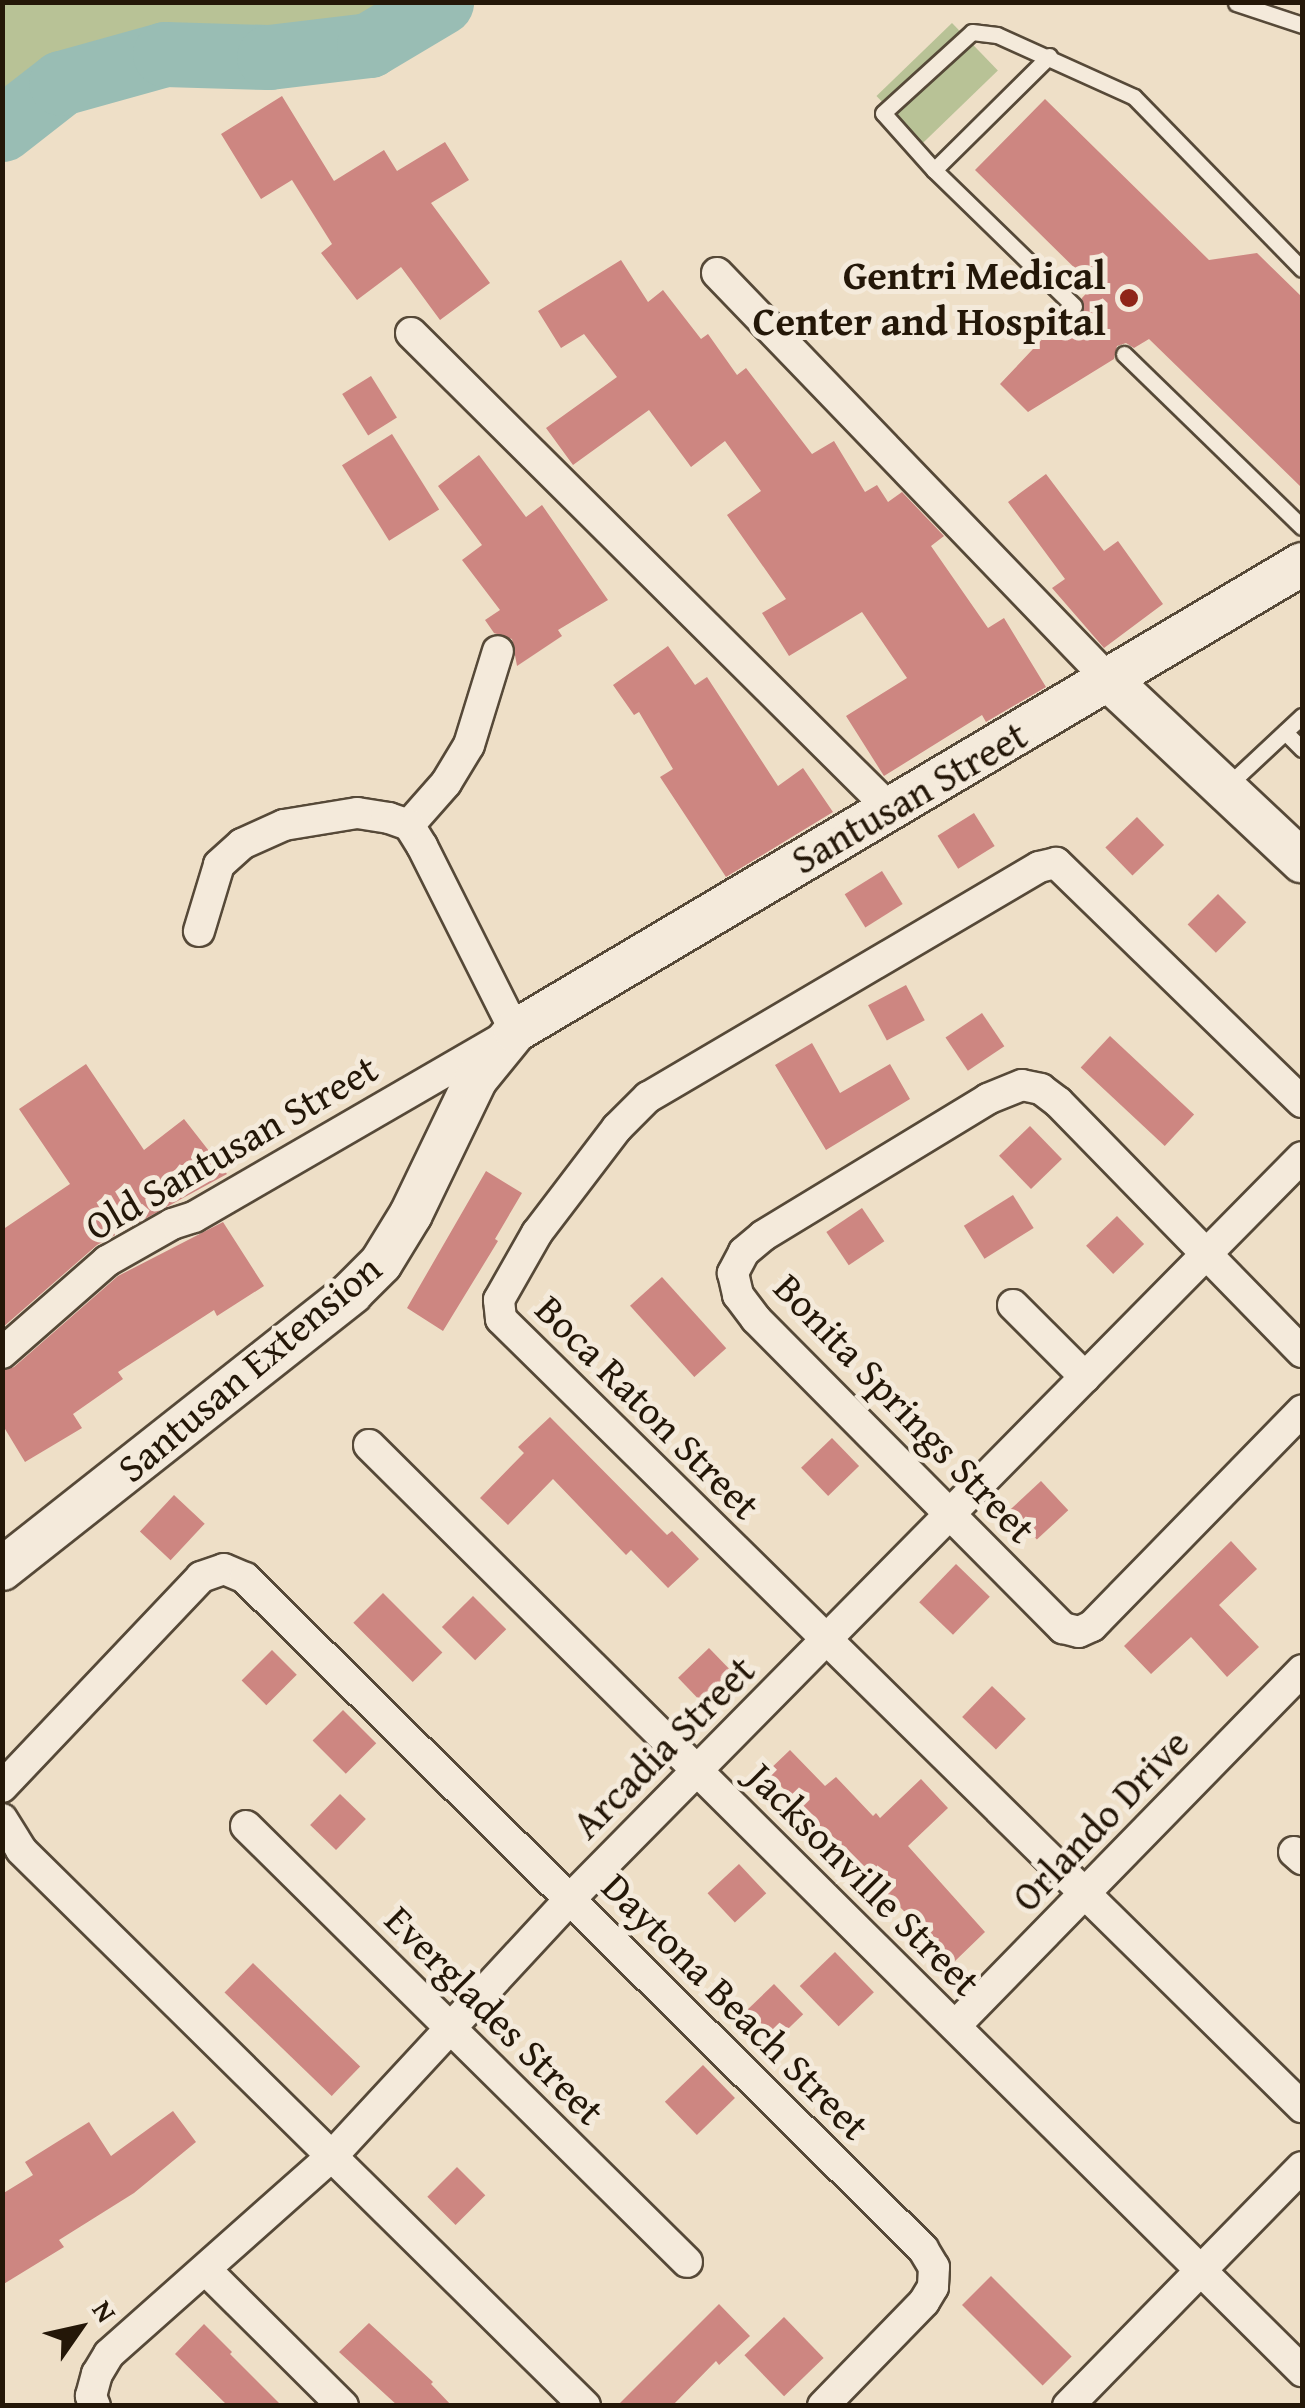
<!DOCTYPE html>
<style>
body{margin:0}
#map{position:relative;width:1305px;height:2408px;overflow:hidden;background:#eedfc7;font-family:"Gentium Book Plus",serif}
div>[style]{position:absolute}
[style*='--x']{left:calc(var(--x)*1px);top:calc(var(--y)*1px);width:calc(var(--w)*1px);rotate:calc(var(--a)*1deg)}
.green>*{inset:0;background:#b8c296;transform-origin:0 0}
.river>*{height:65px;margin:-32.5px;padding:0 32.5px;transform-origin:32.5px;border-radius:32.5px;background:#99bdb4}
.building>*{inset:0;background:#cd8681;transform-origin:0 0}
.roads{filter:drop-shadow(2px 0 #564938) drop-shadow(-2px 0 #564938) drop-shadow(0 2px #564938) drop-shadow(0 -2px #564938)}
.lane>*{height:15px;margin:-7.5px;padding:0 7.5px;transform-origin:7.5px;border-radius:7.5px;background:#f4eadb}
.street>*{height:30px;margin:-15px;padding:0 15px;transform-origin:15px;border-radius:15px;background:#f4eadb}
.secondary>*{height:42px;margin:-21px;padding:0 21px;transform-origin:21px;border-radius:21px;background:#f4eadb}
.dots>*{width:28px;height:28px;translate:-50% -50%;box-sizing:border-box;border:5px solid #f4eadb;border-radius:50%}
span{translate:-50% -50%;white-space:nowrap;text-align:center;line-height:1.15;-webkit-text-stroke:10px #f4eadb;paint-order:stroke}
.poi-label{font-size:40px;color:#241708;font-weight:700}
.right{translate:-100% -50%;text-align:right}
.street-label{font-size:40px;color:#241708}
.frame{position:absolute;inset:0;border:5px solid #241708;pointer-events:none}
.north{position:absolute;left:30px;top:2278px;width:100px;height:100px;-webkit-text-stroke:8px #f4eadb;paint-order:stroke;rotate:56deg;font-size:28px;font-weight:700;line-height:40px;text-align:center;color:#241708}
.north::after{content:'';display:block;margin:auto;width:35px;height:45px;background:#241708;clip-path:polygon(50% 0,100% 100%,50% 72%,0 100%)}
</style>
<div id="map">
<div class="green">
<i style="clip-path:polygon(3px 2px,441px 2px,441px 3px,369px 45px,165px 54px,61px 83px,3px 129px)"></i>
<i style="left:952px;top:23px;width:66px;height:105px;rotate:46deg"></i>
</div>
<div class="river">
<i style="--x:2;--y:129;--w:75;--a:-37.9"></i>
<i style="--x:61;--y:83;--w:108;--a:-15.6"></i>
<i style="--x:165;--y:54;--w:104;--a:1.7"></i>
<i style="--x:269;--y:57;--w:101;--a:-6.8"></i>
<i style="--x:369;--y:45;--w:84;--a:-30.8"></i>
</div>
<div class="building">
<i style="clip-path:polygon(282px 96px,334px 181px,384px 150px,397px 171px,445px 142px,469px 180px,431px 203px,490px 283px,440px 320px,401px 267px,357px 300px,321px 253px,332px 244px,292px 180px,261px 199px,221px 134px)"></i>
<i style="clip-path:polygon(1045px 99px,1209px 260px,1257px 253px,1302px 297px,1302px 488px,1149px 339px,1134px 348px,1126px 343px,1117px 346px,1114px 359px,1028px 412px,1000px 384px,1066px 314px,1076px 317px,1083px 313px,1082px 298px,1093px 286px,975px 170px)"></i>
<i style="clip-path:polygon(621px 260px,648px 302px,663px 290px,701px 339px,708px 334px,737px 375px,746px 368px,812px 454px,834px 441px,865px 492px,877px 485px,888px 502px,902px 492px,944px 536px,931px 546px,988px 628px,1004px 618px,1046px 687px,986px 722px,982px 715px,884px 776px,846px 716px,907px 678px,862px 612px,789px 656px,762px 613px,786px 599px,727px 515px,761px 491px,725px 441px,691px 467px,649px 410px,573px 465px,546px 428px,617px 377px,584px 334px,561px 348px,538px 311px)"></i>
<i style="left:371px;top:376px;width:49px;height:34px;rotate:58deg"></i>
<i style="left:392px;top:434px;width:89px;height:59px;rotate:58deg"></i>
<i style="clip-path:polygon(479px 455px,526px 517px,542px 505px,608px 600px,558px 630px,562px 636px,517px 666px,512px 639px,494px 633px,485px 620px,500px 610px,462px 560px,482px 545px,438px 486px)"></i>
<i style="clip-path:polygon(1046px 474px,1104px 551px,1118px 541px,1163px 604px,1104px 648px,1052px 588px,1065px 579px,1008px 502px)"></i>
<i style="clip-path:polygon(668px 646px,695px 685px,707px 677px,778px 786px,803px 768px,833px 812px,726px 877px,660px 777px,673px 769px,639px 712px,634px 715px,613px 685px)"></i>
<i style="left:974px;top:813px;width:39px;height:43px;rotate:58deg"></i>
<i style="left:1137px;top:817px;width:39px;height:44px;rotate:46deg"></i>
<i style="left:882px;top:871px;width:39px;height:44px;rotate:58deg"></i>
<i style="left:1218px;top:894px;width:40px;height:43px;rotate:45deg"></i>
<i style="left:906px;top:985px;width:40px;height:43px;rotate:62deg"></i>
<i style="left:982px;top:1013px;width:40px;height:44px;rotate:56deg"></i>
<i style="left:1110px;top:1036px;width:115px;height:43px;rotate:43deg"></i>
<i style="clip-path:polygon(812px 1043px,840px 1093px,890px 1064px,910px 1099px,826px 1150px,775px 1065px)"></i>
<i style="clip-path:polygon(86px 1064px,144px 1150px,184px 1119px,227px 1174px,97px 1245px,2px 1328px,2px 1230px,70px 1184px,19px 1109px)"></i>
<i style="left:1030px;top:1126px;width:46px;height:43px;rotate:46deg"></i>
<i style="clip-path:polygon(486px 1171px,522px 1193px,495px 1239px,498px 1241px,443px 1331px,407px 1308px)"></i>
<i style="left:1013px;top:1195px;width:39px;height:58px;rotate:58deg"></i>
<i style="left:862px;top:1208px;width:40px;height:43px;rotate:56deg"></i>
<i style="left:1117px;top:1216px;width:39px;height:43px;rotate:46deg"></i>
<i style="clip-path:polygon(223px 1222px,264px 1286px,217px 1316px,214px 1310px,118px 1372px,123px 1379px,73px 1414px,82px 1428px,25px 1462px,2px 1424px,2px 1371px,14px 1367px,118px 1276px)"></i>
<i style="left:662px;top:1277px;width:96px;height:43px;rotate:48deg"></i>
<i style="clip-path:polygon(550px 1417px,667px 1535px,672px 1531px,699px 1559px,668px 1588px,631px 1550px,626px 1555px,553px 1479px,508px 1525px,480px 1498px,524px 1453px,518px 1447px)"></i>
<i style="left:832px;top:1438px;width:39px;height:43px;rotate:46deg"></i>
<i style="left:1041px;top:1481px;width:40px;height:43px;rotate:47deg"></i>
<i style="left:174px;top:1495px;width:42px;height:50px;rotate:43deg"></i>
<i style="clip-path:polygon(1231px 1541px,1257px 1569px,1219px 1605px,1259px 1647px,1227px 1677px,1191px 1637px,1151px 1674px,1124px 1646px)"></i>
<i style="left:956px;top:1564px;width:47px;height:53px;rotate:44deg"></i>
<i style="left:383px;top:1593px;width:84px;height:42px;rotate:45deg"></i>
<i style="left:473px;top:1596px;width:47px;height:44px;rotate:45deg"></i>
<i style="left:709px;top:1648px;width:39px;height:43px;rotate:46deg"></i>
<i style="left:272px;top:1650px;width:35px;height:43px;rotate:45deg"></i>
<i style="left:992px;top:1686px;width:47px;height:43px;rotate:44deg"></i>
<i style="left:343px;top:1710px;width:47px;height:43px;rotate:45deg"></i>
<i style="clip-path:polygon(790px 1750px,825px 1786px,836px 1777px,873px 1816px,876px 1813px,880px 1818px,921px 1779px,948px 1808px,908px 1846px,985px 1932px,954px 1962px,767px 1772px)"></i>
<i style="left:340px;top:1794px;width:36px;height:43px;rotate:44deg"></i>
<i style="left:739px;top:1864px;width:40px;height:43px;rotate:47deg"></i>
<i style="left:835px;top:1952px;width:56px;height:49px;rotate:46deg"></i>
<i style="left:253px;top:1963px;width:149px;height:41px;rotate:44deg"></i>
<i style="left:774px;top:1984px;width:42px;height:37px;rotate:46deg"></i>
<i style="left:703px;top:2065px;width:46px;height:53px;rotate:46deg"></i>
<i style="clip-path:polygon(173px 2111px,196px 2142px,134px 2193px,59px 2240px,64px 2247px,2px 2285px,2px 2194px,33px 2175px,25px 2162px,89px 2122px,111px 2156px)"></i>
<i style="left:457px;top:2167px;width:40px;height:42px;rotate:45deg"></i>
<i style="left:991px;top:2276px;width:114px;height:41px;rotate:45deg"></i>
<i style="clip-path:polygon(719px 2304px,750px 2336px,719px 2365px,716px 2361px,672px 2406px,617px 2406px)"></i>
<i style="left:784px;top:2317px;width:57px;height:55px;rotate:46deg"></i>
<i style="clip-path:polygon(369px 2323px,433px 2382px,431px 2384px,452px 2406px,398px 2406px,339px 2352px)"></i>
<i style="clip-path:polygon(204px 2324px,232px 2352px,230px 2354px,282px 2406px,228px 2406px,175px 2354px)"></i>
</div>
<div class="roads">
<div class="lane">
<i style="--x:1236;--y:3;--w:70;--a:18.4"></i>
<i style="--x:934;--y:170;--w:162;--a:-44.7"></i>
<i style="--x:1074;--y:306;--w:195;--a:-135.8"></i>
<i style="--x:934;--y:170;--w:76;--a:-131.8"></i>
<i style="--x:883;--y:113;--w:120;--a:-42.3"></i>
<i style="--x:972;--y:32;--w:25;--a:7"></i>
<i style="--x:997;--y:35;--w:150;--a:24.3"></i>
<i style="--x:1134;--y:97;--w:240;--a:45.7"></i>
<i style="--x:1124;--y:354;--w:248;--a:44.2"></i>
<i style="--x:1285;--y:732;--w:24;--a:45"></i>
<i style="--x:1226;--y:787;--w:104;--a:-43.1"></i>
</div>
<div class="street">
<i style="--x:717;--y:273;--w:565;--a:46.08"></i>
<i style="--x:411;--y:333;--w:674;--a:44.82"></i>
<i style="--x:409;--y:825;--w:56;--a:-48.6"></i>
<i style="--x:446;--y:783;--w:44;--a:-58.8"></i>
<i style="--x:469;--y:745;--w:98;--a:-72.9"></i>
<i style="--x:1302;--y:1102;--w:343;--a:-135.8"></i>
<i style="--x:1056;--y:863;--w:17;--a:167"></i>
<i style="--x:1039;--y:867;--w:454;--a:149.5"></i>
<i style="--x:648;--y:1097;--w:44;--a:135"></i>
<i style="--x:617;--y:1128;--w:132;--a:127.3"></i>
<i style="--x:537;--y:1233;--w:77;--a:119.6"></i>
<i style="--x:499;--y:1300;--w:19;--a:84"></i>
<i style="--x:501;--y:1319;--w:1124;--a:44.53"></i>
<i style="--x:1013;--y:1305;--w:102;--a:45"></i>
<i style="--x:1302;--y:1352;--w:349;--a:-134.3"></i>
<i style="--x:1058;--y:1102;--w:21;--a:-143"></i>
<i style="--x:1041;--y:1089;--w:19;--a:-168"></i>
<i style="--x:1022;--y:1085;--w:37;--a:158"></i>
<i style="--x:988;--y:1099;--w:263;--a:148.7"></i>
<i style="--x:763;--y:1236;--w:25;--a:140"></i>
<i style="--x:744;--y:1252;--w:24;--a:118"></i>
<i style="--x:733;--y:1273;--w:23;--a:77"></i>
<i style="--x:738;--y:1295;--w:30;--a:53"></i>
<i style="--x:756;--y:1319;--w:436;--a:45.2"></i>
<i style="--x:1063;--y:1628;--w:16;--a:14"></i>
<i style="--x:1079;--y:1632;--w:14;--a:-25"></i>
<i style="--x:1092;--y:1626;--w:301;--a:-45.7"></i>
<i style="--x:2;--y:1353;--w:140;--a:-41.2"></i>
<i style="--x:107;--y:1261;--w:75;--a:-29.6"></i>
<i style="--x:172;--y:1224;--w:23;--a:-18"></i>
<i style="--x:194;--y:1217;--w:371;--a:-30.1"></i>
<i style="--x:515;--y:1031;--w:207;--a:-116.7"></i>
<i style="--x:422;--y:846;--w:25;--a:-122"></i>
<i style="--x:409;--y:825;--w:21;--a:-161"></i>
<i style="--x:389;--y:818;--w:32;--a:-171"></i>
<i style="--x:357;--y:813;--w:74;--a:170.7"></i>
<i style="--x:284;--y:825;--w:46;--a:155.7"></i>
<i style="--x:242;--y:844;--w:31;--a:138"></i>
<i style="--x:219;--y:865;--w:69;--a:106.9"></i>
<i style="--x:369;--y:1445;--w:1315;--a:44.78"></i>
<i style="--x:2;--y:1787;--w:289;--a:-46.5"></i>
<i style="--x:201;--y:1577;--w:24;--a:-19"></i>
<i style="--x:224;--y:1569;--w:23;--a:23"></i>
<i style="--x:245;--y:1578;--w:954;--a:44.7"></i>
<i style="--x:923;--y:2249;--w:21;--a:59"></i>
<i style="--x:934;--y:2267;--w:20;--a:93"></i>
<i style="--x:933;--y:2287;--w:17;--a:121"></i>
<i style="--x:924;--y:2302;--w:145;--a:134.2"></i>
<i style="--x:2;--y:1819;--w:36;--a:58"></i>
<i style="--x:21;--y:1850;--w:792;--a:44.59"></i>
<i style="--x:246;--y:1826;--w:620;--a:44.67"></i>
<i style="--x:1294;--y:1852;--w:11;--a:41"></i>
<i style="--x:955;--y:2026;--w:497;--a:-45.7"></i>
<i style="--x:206;--y:2270;--w:193;--a:44.8"></i>
<i style="--x:95;--y:2406;--w:11;--a:-112"></i>
<i style="--x:91;--y:2396;--w:23;--a:-75"></i>
<i style="--x:97;--y:2374;--w:23;--a:-59"></i>
<i style="--x:109;--y:2354;--w:298;--a:-41.6"></i>
<i style="--x:332;--y:2156;--w:350;--a:-47.2"></i>
<i style="--x:570;--y:1899;--w:1042;--a:-45.39"></i>
<i style="--x:1068;--y:2406;--w:334;--a:-45.6"></i>
</div>
<div class="secondary">
<i style="--x:1109;--y:680;--w:265;--a:43.2"></i>
<i style="--x:2;--y:1569;--w:445;--a:-38.3"></i>
<i style="--x:351;--y:1293;--w:42;--a:-45"></i>
<i style="--x:381;--y:1263;--w:57;--a:-58.5"></i>
<i style="--x:411;--y:1214;--w:150;--a:-64.3"></i>
<i style="--x:476;--y:1079;--w:62;--a:-50.9"></i>
<i style="--x:515;--y:1031;--w:915;--a:-30.68"></i>
</div>
</div>
<div class="dots">
<i style="left:1129px;top:298px;background:#8f2418"></i>
</div>
<div class="poi-label">
<span class="right" style="left:1106px;top:298px">Gentri Medical<br>Center and Hospital</span>
</div>
<div class="street-label">
<span style="left:909px;top:797px;rotate:-30deg">Santusan Street</span>
<span style="left:231px;top:1147px;rotate:-30deg">Old Santusan Street</span>
<span style="left:249px;top:1368px;rotate:-40deg">Santusan Extension</span>
<span style="left:648px;top:1407px;rotate:45deg">Boca Raton Street</span>
<span style="left:905px;top:1408px;rotate:46deg">Bonita Springs Street</span>
<span style="left:663px;top:1747px;rotate:-45deg">Arcadia Street</span>
<span style="left:1100px;top:1820px;rotate:-46deg">Orlando Drive</span>
<span style="left:864px;top:1879px;rotate:45deg">Jacksonville Street</span>
<span style="left:736px;top:2006px;rotate:45deg">Daytona Beach Street</span>
<span style="left:495px;top:2015px;rotate:45deg">Everglades Street</span>
</div>
<div class="frame"></div>
<div class="north">N</div>
</div>
